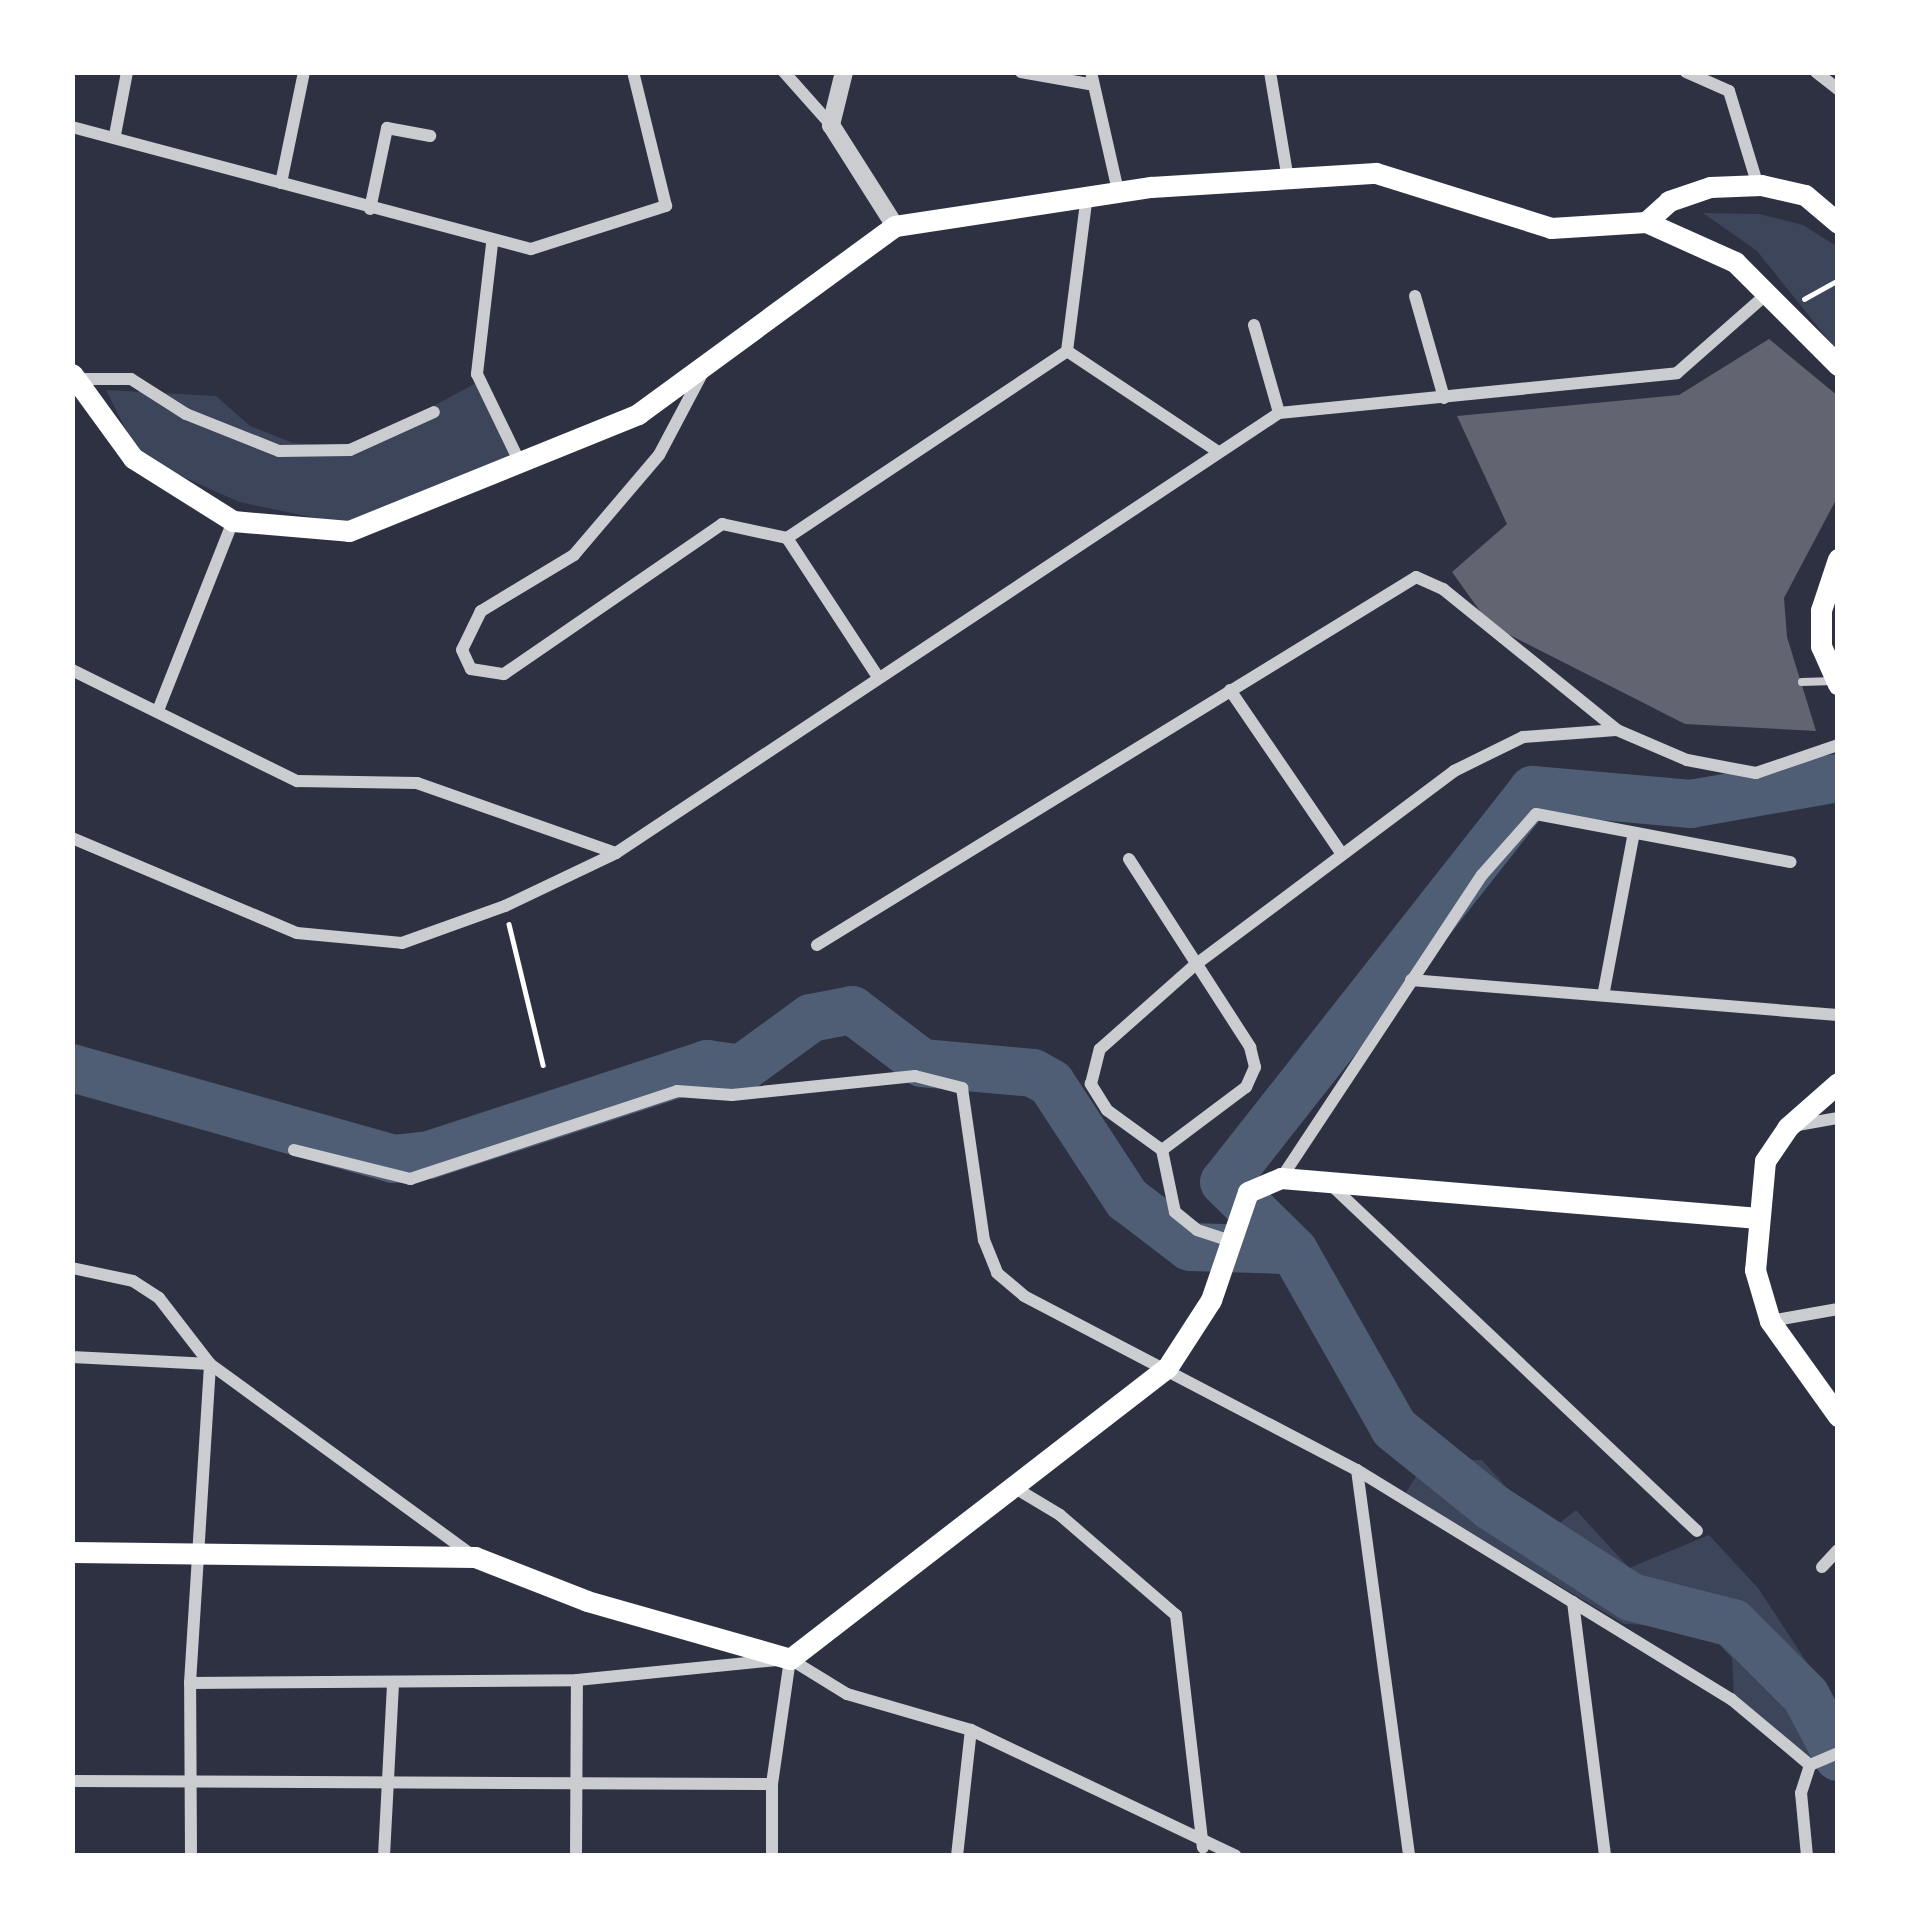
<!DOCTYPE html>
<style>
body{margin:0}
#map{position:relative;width:1910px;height:1928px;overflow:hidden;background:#2d3142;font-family:Roboto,sans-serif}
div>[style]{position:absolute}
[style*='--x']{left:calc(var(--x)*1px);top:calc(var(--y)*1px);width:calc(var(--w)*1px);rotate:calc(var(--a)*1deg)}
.green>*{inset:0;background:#3c4559}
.river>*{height:48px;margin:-24px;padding:0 24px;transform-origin:24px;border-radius:24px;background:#4f5d75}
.building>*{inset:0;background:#626471}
.path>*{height:4.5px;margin:-2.25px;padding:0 2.25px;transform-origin:2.25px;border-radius:2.25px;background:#fff}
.service>*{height:8px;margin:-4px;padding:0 4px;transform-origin:4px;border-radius:4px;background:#caccd0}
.minor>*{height:12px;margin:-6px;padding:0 6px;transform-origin:6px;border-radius:6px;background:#caccd0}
.tertiary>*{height:18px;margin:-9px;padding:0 9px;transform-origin:9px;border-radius:9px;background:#caccd0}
.secondary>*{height:21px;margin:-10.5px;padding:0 10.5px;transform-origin:10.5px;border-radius:10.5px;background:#fff}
span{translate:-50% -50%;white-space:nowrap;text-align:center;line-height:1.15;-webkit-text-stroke:9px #fff;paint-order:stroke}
.frame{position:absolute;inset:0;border:75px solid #fff;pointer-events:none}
</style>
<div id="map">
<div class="green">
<i style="clip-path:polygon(1703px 213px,1759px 214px,1803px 225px,1838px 247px,1838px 352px,1757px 251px)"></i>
<i style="clip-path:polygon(478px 382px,516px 463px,353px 526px,239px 502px,139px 457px,106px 390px,216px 396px,250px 426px,293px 443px,333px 446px,370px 440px)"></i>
<i style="clip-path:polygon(1438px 1441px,1461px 1460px,1482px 1460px,1547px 1533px,1576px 1510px,1629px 1568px,1709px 1535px,1758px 1588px,1825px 1690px,1838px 1719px,1838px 1747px,1807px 1758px,1734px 1699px,1732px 1658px,1703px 1628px,1624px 1624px,1405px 1494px)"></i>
</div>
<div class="river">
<i style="--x:1838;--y:778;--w:149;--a:170"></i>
<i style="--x:1691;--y:804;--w:159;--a:-174.9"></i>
<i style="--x:1533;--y:790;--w:499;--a:128.2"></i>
<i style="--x:1224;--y:1182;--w:98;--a:44.6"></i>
<i style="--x:1294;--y:1251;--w:203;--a:60.5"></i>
<i style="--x:1394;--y:1428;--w:126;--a:38.9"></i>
<i style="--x:1492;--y:1507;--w:166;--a:32.9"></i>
<i style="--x:1631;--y:1597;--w:105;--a:14.3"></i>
<i style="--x:1733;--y:1623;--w:103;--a:45"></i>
<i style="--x:1806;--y:1696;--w:69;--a:62.3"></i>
<i style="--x:72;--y:1068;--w:334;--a:15.8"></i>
<i style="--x:393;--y:1159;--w:36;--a:-6"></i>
<i style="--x:429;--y:1155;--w:293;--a:-18.1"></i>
<i style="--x:707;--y:1064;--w:34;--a:8"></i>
<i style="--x:741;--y:1069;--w:87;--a:-36.1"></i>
<i style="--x:811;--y:1018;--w:42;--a:-11"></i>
<i style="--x:852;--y:1010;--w:88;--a:37.1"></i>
<i style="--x:922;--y:1063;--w:111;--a:5.1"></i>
<i style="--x:1033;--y:1073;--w:21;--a:29"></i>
<i style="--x:1051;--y:1083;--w:139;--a:56.8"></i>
<i style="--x:1127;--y:1199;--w:79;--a:37.3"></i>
<i style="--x:1190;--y:1247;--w:93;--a:1.8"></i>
</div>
<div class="building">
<i style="clip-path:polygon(1769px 339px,1838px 396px,1838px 496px,1784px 598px,1787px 637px,1816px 731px,1685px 724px,1490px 625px,1452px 572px,1507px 524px,1457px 416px,1679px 395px)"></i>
</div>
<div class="path">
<i style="--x:1804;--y:299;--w:39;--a:-29"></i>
<i style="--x:509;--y:924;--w:145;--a:76.4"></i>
</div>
<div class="service">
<i style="--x:1802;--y:682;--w:32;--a:-2"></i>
</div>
<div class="minor">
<i style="--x:784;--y:72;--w:71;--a:48.4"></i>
<i style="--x:1021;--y:72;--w:69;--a:10"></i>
<i style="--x:1091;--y:72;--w:122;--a:77.2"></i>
<i style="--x:1270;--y:72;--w:103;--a:80.5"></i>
<i style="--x:1686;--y:72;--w:47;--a:23.8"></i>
<i style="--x:1729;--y:91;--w:99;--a:73"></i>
<i style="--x:1816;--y:72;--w:28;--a:38"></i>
<i style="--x:72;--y:127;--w:475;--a:14.9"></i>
<i style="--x:531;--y:249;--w:142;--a:-17.7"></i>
<i style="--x:666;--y:206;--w:138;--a:-103.8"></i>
<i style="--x:115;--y:135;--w:64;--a:-79.2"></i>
<i style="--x:281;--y:183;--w:113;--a:-78.3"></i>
<i style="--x:370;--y:209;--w:83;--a:-78.1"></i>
<i style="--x:387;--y:128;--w:44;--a:10.5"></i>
<i style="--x:492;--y:244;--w:131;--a:96.6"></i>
<i style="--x:477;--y:374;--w:101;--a:64.2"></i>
<i style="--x:1415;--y:296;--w:106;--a:74.1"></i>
<i style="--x:1254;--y:325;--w:91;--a:74.1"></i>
<i style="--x:1067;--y:351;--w:180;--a:33.7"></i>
<i style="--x:1067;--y:351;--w:157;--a:-82.7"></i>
<i style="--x:704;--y:370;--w:96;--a:117.9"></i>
<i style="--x:659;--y:455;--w:131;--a:130.4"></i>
<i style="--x:574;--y:555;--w:109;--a:148.9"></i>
<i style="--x:481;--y:611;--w:43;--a:116"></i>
<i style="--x:462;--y:650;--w:21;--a:65"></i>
<i style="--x:471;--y:669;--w:33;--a:9"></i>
<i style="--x:504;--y:674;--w:265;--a:-34.5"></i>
<i style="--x:722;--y:524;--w:66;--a:12.2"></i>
<i style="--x:787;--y:538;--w:337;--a:-33.7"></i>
<i style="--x:76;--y:379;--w:55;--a:0"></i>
<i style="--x:131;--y:379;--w:65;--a:32.5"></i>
<i style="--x:186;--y:414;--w:100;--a:21.7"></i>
<i style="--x:279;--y:451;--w:71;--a:-0.8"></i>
<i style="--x:350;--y:450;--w:92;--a:-24.3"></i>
<i style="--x:787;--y:538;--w:163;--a:56.8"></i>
<i style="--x:72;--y:670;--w:251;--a:26.3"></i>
<i style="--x:297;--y:781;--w:120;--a:1"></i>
<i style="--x:417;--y:783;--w:211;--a:19.4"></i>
<i style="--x:1230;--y:690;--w:195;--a:55.7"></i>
<i style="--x:159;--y:708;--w:201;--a:-68.4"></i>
<i style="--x:72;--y:838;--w:244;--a:22.9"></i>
<i style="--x:297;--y:933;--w:105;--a:5.4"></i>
<i style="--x:402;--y:943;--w:109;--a:-19.8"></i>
<i style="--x:505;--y:906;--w:123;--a:-25.5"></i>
<i style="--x:616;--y:853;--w:796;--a:-33.57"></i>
<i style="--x:1279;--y:413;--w:400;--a:-5.7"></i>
<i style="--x:1677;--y:373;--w:123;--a:-41.4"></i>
<i style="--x:1129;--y:859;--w:224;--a:57.2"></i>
<i style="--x:1250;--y:1047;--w:21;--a:76"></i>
<i style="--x:1255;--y:1067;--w:22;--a:114"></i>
<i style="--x:1246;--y:1087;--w:105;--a:143.1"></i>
<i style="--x:817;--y:945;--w:703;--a:-31.56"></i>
<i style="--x:1416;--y:577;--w:30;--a:24"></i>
<i style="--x:1443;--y:589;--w:224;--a:39"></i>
<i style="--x:1617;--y:730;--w:76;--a:23.2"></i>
<i style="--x:1687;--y:760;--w:70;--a:10.7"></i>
<i style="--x:1756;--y:773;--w:87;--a:-18.9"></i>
<i style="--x:1411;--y:980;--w:428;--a:4.7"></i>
<i style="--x:1604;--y:991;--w:156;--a:-79.3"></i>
<i style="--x:1792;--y:1126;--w:47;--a:-9.9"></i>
<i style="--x:294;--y:1150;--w:120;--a:14"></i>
<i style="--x:410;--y:1179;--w:281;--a:-18.2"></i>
<i style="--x:677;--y:1091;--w:55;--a:4.2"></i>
<i style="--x:732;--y:1095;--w:184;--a:-5.9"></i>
<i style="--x:915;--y:1076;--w:49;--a:14.3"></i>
<i style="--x:962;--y:1088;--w:154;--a:81.8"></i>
<i style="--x:984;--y:1240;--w:35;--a:68"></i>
<i style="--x:997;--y:1273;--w:35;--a:40"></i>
<i style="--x:1024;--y:1296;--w:376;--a:27.6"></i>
<i style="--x:1357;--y:1470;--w:439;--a:31.5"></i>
<i style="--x:1731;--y:1699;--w:103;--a:39.9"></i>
<i style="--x:1162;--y:1150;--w:68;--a:-144"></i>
<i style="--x:1107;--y:1110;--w:31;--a:-122"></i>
<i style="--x:1091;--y:1084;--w:36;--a:-76"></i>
<i style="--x:1100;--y:1049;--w:127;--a:-41.5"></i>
<i style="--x:1195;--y:965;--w:324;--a:-36.8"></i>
<i style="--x:1454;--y:771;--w:77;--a:-26.2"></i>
<i style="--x:1523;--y:737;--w:93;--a:-4.3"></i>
<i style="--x:1162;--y:1150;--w:63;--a:78.2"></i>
<i style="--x:1175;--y:1212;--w:28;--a:39"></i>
<i style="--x:1197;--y:1230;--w:33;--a:18"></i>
<i style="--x:1282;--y:1177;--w:362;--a:-56.5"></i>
<i style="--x:1482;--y:875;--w:81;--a:-48.5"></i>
<i style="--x:1536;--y:814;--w:259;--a:10.7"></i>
<i style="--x:1330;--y:1184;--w:505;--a:43.4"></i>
<i style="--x:72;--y:1268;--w:62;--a:12"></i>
<i style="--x:133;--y:1281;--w:31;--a:33"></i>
<i style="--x:159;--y:1298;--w:83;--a:52.3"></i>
<i style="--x:210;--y:1364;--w:326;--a:36.1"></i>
<i style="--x:1770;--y:1321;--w:69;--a:-10"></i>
<i style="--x:72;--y:1357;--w:138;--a:2.9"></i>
<i style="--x:1357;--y:1470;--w:389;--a:82.3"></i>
<i style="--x:1012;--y:1486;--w:56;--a:31.1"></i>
<i style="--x:1060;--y:1515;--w:153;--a:40.8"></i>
<i style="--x:1176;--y:1615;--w:234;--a:83.4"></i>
<i style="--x:1822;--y:1567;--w:23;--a:-47"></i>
<i style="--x:1573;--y:1602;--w:256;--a:82.8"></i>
<i style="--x:790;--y:1659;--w:67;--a:31.6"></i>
<i style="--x:847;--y:1694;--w:129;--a:16.2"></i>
<i style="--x:971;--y:1730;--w:293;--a:25.4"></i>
<i style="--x:190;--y:1683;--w:387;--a:-0.4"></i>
<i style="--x:577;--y:1680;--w:201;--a:-5.7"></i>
<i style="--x:1810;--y:1765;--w:30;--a:-23"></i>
<i style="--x:72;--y:1781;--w:700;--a:0.25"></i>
<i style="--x:191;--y:1856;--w:173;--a:-90.3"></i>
<i style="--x:190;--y:1683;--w:320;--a:-86.4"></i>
<i style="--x:384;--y:1856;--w:172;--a:-87"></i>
<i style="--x:576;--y:1856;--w:176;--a:-89.7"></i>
<i style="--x:772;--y:1856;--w:72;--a:-90"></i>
<i style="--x:772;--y:1784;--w:126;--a:-81.8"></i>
<i style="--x:957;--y:1856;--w:127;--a:-83.7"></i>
<i style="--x:1807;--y:1856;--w:63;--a:-95.4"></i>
<i style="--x:1801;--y:1793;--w:29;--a:-72"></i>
</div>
<div class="tertiary">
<i style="--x:844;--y:72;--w:55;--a:103.8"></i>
<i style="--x:831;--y:125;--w:120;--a:57.6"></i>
</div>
<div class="secondary">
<i style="--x:1646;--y:222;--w:98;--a:24.2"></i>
<i style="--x:1735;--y:262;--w:146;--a:45"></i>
<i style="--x:72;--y:374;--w:104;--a:54"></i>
<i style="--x:133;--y:458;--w:118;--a:32.2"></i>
<i style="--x:233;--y:521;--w:116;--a:4.9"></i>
<i style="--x:349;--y:531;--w:312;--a:-22"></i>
<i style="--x:638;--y:414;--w:318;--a:-36.2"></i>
<i style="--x:895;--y:226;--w:259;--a:-8.7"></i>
<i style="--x:1151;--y:187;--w:225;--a:-3.6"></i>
<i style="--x:1376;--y:173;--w:183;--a:17.4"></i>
<i style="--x:1551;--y:228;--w:95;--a:-3.6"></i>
<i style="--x:1646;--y:222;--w:31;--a:-42"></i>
<i style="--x:1669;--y:201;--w:43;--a:-18.9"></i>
<i style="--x:1710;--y:187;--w:51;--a:-2.2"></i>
<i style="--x:1761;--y:185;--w:45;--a:12.8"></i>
<i style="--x:1805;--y:195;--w:43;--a:40.3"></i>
<i style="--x:1838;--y:559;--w:54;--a:108.4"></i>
<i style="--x:1821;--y:610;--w:36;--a:90"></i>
<i style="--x:1821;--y:646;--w:42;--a:65.9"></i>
<i style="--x:1838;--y:1083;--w:67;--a:138.7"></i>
<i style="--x:1788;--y:1127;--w:41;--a:124.1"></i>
<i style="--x:1765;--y:1161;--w:109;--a:95.2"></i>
<i style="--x:1755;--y:1270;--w:53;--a:73.6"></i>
<i style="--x:1770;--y:1321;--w:117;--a:54.4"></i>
<i style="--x:72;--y:1552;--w:403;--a:0.7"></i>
<i style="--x:475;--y:1557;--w:120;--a:21.4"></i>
<i style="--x:587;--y:1601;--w:211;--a:15.9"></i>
<i style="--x:790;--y:1659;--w:476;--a:-37.7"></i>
<i style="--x:1167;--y:1368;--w:81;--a:-57.1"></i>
<i style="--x:1211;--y:1300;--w:114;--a:-71.1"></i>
<i style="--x:1248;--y:1192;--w:36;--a:-23"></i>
<i style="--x:1281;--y:1178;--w:479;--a:4.8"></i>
</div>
<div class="frame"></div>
</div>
